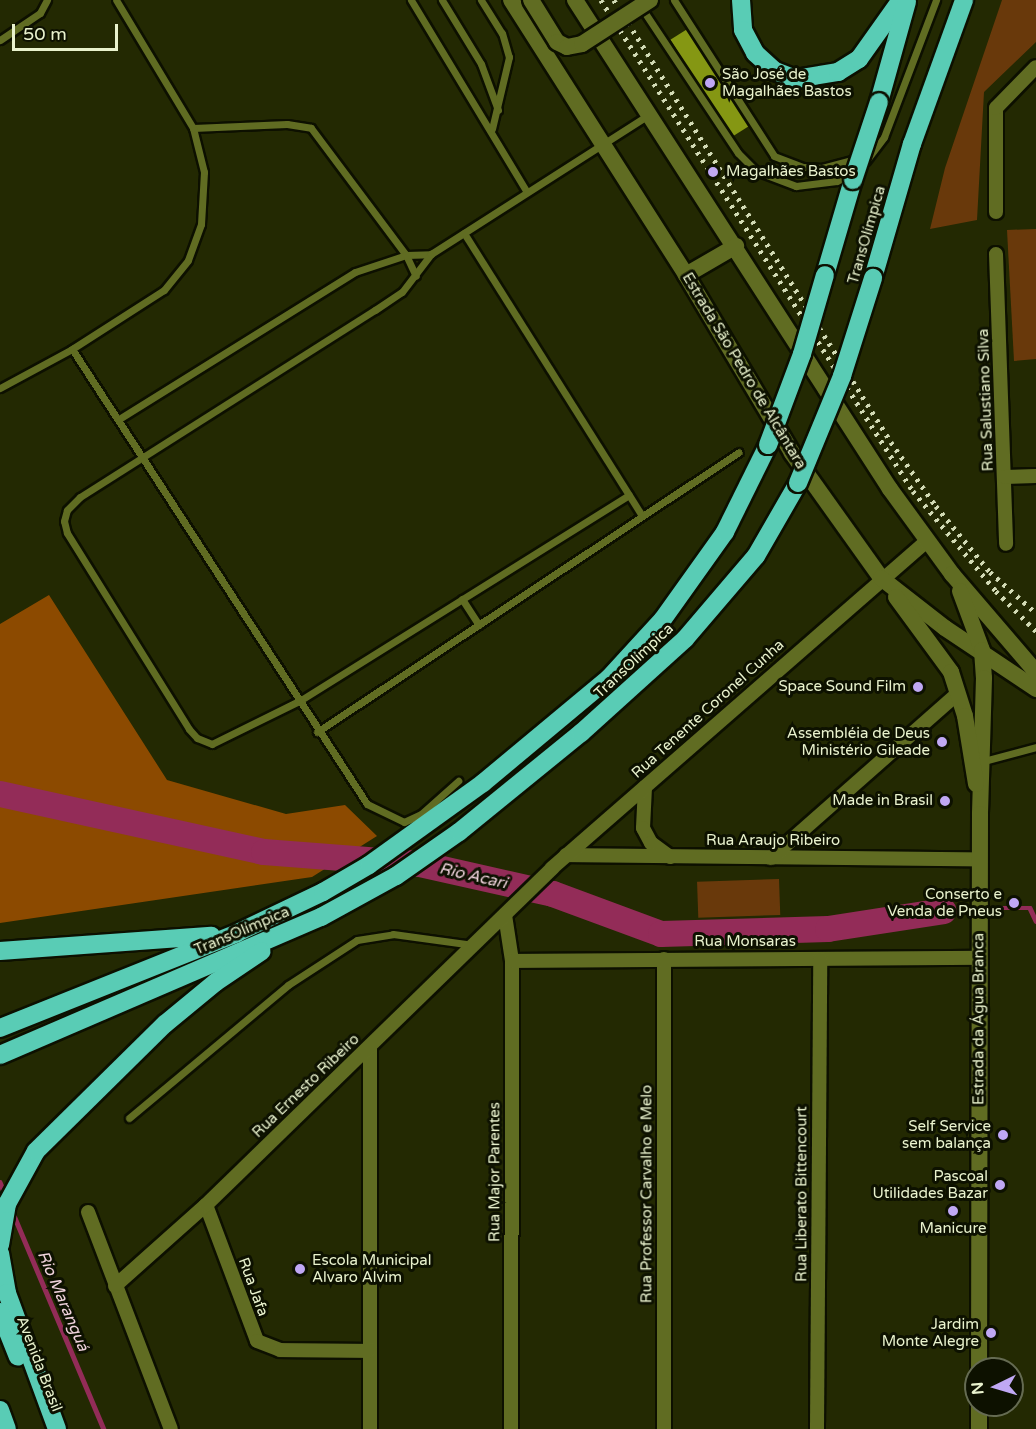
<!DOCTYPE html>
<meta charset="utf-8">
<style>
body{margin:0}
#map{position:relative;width:1036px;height:1429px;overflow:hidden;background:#232902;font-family:"Varela Round",sans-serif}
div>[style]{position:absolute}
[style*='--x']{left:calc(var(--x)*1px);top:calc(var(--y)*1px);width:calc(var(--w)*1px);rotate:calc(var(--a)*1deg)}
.green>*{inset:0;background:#69390b;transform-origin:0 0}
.forest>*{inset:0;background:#8c4a00}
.stream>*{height:4.5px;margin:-2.25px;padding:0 2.25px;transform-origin:2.25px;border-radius:2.25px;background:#932c58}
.river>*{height:26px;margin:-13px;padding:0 13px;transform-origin:13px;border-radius:13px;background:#932c58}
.building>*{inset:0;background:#859713;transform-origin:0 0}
.roads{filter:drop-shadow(2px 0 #0d1000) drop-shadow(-2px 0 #0d1000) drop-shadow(0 2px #0d1000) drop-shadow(0 -2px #0d1000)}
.service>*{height:7px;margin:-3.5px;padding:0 3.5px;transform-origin:3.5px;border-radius:3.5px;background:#606c22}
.minor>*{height:14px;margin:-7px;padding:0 7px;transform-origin:7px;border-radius:7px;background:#606c22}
.tertiary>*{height:16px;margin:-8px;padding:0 8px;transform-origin:8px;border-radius:8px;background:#606c22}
.motorway>*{height:18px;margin:-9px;padding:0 9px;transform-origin:9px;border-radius:9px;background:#59ccb5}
.rail>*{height:4.5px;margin-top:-2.25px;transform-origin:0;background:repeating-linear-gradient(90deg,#d3dbb6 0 3px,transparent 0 9px)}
.bridges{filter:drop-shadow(2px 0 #0d1000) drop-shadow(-2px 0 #0d1000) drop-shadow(0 2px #0d1000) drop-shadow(0 -2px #0d1000)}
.tertiary-bridge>*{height:16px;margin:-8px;padding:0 8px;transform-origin:8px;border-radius:8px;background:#606c22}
.motorway-bridge>*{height:18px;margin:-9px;padding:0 9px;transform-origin:9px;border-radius:9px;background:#59ccb5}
.dots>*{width:16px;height:16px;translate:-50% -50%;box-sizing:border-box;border:3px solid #0d1100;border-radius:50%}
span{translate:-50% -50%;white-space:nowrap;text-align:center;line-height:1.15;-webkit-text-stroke:6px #0d1100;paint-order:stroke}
.poi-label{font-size:15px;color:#e9f2cd}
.left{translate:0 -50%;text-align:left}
.right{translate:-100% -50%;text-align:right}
.street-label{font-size:15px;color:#e9f2cd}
.water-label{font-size:16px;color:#f0d3dc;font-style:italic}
.north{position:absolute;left:964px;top:1357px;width:60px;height:60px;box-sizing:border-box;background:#0d1100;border:2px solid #656b52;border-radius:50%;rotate:265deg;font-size:16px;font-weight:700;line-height:24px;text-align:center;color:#e9f2cd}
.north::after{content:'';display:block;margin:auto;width:21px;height:27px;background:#c0a8f4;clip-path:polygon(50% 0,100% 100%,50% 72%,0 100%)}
.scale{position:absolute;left:12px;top:24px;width:106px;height:27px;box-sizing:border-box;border:3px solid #e9f2cd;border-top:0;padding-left:8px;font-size:18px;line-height:21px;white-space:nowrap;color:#e9f2cd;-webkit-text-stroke:4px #0d1100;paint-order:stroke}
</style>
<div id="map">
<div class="green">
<i style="clip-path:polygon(1002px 0,1036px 0,1036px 42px,984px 92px,977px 220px,930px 229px,945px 168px)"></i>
<i style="clip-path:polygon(1036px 229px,1036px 359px,1014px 361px,1007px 230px)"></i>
<i style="left:779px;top:879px;width:36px;height:82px;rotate:88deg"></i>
</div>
<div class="forest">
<i style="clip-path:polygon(49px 595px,167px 780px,286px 814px,345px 805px,377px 836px,312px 877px,0 923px,0 624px)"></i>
</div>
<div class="stream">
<i style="--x:993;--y:908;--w:37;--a:0"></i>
<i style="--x:1030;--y:908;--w:14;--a:65"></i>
<i style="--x:0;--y:1182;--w:16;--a:68"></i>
<i style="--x:13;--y:1213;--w:234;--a:67.2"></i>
</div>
<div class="river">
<i style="--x:0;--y:794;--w:270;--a:12.4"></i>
<i style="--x:264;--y:852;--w:156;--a:4.4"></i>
<i style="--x:420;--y:864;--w:136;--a:12.7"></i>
<i style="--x:553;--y:894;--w:115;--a:20.3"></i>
<i style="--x:661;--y:934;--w:167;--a:-1.7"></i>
<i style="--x:828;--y:929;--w:117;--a:-8.8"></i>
</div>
<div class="building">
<i style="left:689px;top:28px;width:115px;height:22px;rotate:58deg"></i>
</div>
<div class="roads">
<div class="service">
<i style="--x:411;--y:0;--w:224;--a:58.9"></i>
<i style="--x:442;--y:0;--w:75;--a:58.6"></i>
<i style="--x:481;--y:64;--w:49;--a:69.7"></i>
<i style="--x:481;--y:0;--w:39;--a:58"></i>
<i style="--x:502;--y:33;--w:25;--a:74"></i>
<i style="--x:509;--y:57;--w:74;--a:103.3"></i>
<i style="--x:674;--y:0;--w:185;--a:57.3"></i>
<i style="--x:774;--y:156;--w:31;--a:21"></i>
<i style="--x:803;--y:167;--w:19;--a:3"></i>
<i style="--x:822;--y:168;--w:34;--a:-15"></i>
<i style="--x:641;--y:7;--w:175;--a:56.4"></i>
<i style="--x:738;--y:153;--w:25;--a:45"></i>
<i style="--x:756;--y:171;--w:43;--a:20.6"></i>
<i style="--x:796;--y:186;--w:41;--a:-7"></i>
<i style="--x:837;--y:181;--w:16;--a:-27"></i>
<i style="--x:0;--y:40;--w:48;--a:-34"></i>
<i style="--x:40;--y:13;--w:15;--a:-62"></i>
<i style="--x:193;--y:128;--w:94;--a:-2.4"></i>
<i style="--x:287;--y:124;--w:24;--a:9"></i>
<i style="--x:311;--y:128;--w:159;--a:53.2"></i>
<i style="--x:406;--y:255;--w:23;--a:65"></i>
<i style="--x:866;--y:161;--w:30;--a:-53"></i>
<i style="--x:884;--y:137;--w:147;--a:-69.2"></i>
<i style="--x:464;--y:233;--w:334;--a:57.8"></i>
<i style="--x:72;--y:349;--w:542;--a:57.04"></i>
<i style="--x:367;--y:804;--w:41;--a:25.9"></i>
<i style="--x:404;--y:822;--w:19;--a:-25"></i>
<i style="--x:421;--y:814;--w:50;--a:-41.7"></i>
<i style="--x:0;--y:388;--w:82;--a:-28.4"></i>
<i style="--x:72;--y:349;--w:109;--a:-32.7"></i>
<i style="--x:164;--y:290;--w:38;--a:-51"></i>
<i style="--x:188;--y:260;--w:38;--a:-70"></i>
<i style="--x:201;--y:224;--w:52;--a:-86.7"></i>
<i style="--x:204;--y:172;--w:45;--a:-104"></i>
<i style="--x:193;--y:128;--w:149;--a:-121"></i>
<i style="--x:119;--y:419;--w:278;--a:-31.9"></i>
<i style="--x:355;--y:272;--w:54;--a:-18.4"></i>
<i style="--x:406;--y:255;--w:25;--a:-2"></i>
<i style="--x:629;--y:495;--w:389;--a:148"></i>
<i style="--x:299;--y:701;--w:97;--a:153.7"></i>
<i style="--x:212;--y:744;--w:16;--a:-158"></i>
<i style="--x:197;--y:738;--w:12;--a:-132"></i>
<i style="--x:189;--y:729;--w:231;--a:-121.9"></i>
<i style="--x:67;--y:533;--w:12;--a:-104"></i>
<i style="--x:64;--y:521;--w:11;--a:-75"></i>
<i style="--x:67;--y:510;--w:18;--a:-45"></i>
<i style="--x:80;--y:497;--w:349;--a:-32.4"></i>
<i style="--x:375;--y:310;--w:32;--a:-34"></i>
<i style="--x:402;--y:292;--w:48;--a:-52.7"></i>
<i style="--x:431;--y:254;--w:258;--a:-32.6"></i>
<i style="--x:462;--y:599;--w:31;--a:57"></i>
<i style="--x:317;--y:732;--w:506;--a:-33.56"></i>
<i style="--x:984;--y:761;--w:54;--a:-15.1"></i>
<i style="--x:129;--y:1118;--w:207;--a:-39.9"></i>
<i style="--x:288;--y:985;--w:82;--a:-33.1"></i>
<i style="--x:357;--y:940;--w:36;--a:-9"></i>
<i style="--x:393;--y:934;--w:81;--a:7.8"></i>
</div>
<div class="minor">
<i style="--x:996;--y:212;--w:104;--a:-90"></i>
<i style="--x:996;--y:108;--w:57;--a:-45.7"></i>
<i style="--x:996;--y:254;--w:290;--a:88"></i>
<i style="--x:1005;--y:477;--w:31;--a:-2"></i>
<i style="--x:645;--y:787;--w:41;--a:92.8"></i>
<i style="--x:643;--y:828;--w:17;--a:62"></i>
<i style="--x:651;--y:843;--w:24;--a:36"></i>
<i style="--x:566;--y:855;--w:414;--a:0.6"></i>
<i style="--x:771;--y:858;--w:249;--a:-41.4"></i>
<i style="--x:505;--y:915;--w:47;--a:81.3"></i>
<i style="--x:512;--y:961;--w:468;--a:90.1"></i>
<i style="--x:664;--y:959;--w:470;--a:90"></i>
<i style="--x:512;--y:961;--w:467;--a:-0.4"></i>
<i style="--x:370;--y:1047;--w:382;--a:90"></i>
<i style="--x:206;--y:1205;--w:145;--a:69.4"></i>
<i style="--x:257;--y:1341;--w:25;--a:21"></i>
<i style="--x:280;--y:1350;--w:89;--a:0.6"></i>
<i style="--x:88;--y:1212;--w:232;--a:69.1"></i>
<i style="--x:115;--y:1286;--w:122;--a:-41.7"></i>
<i style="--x:206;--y:1205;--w:483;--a:-44.2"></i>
<i style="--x:552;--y:868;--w:498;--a:-41.1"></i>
<i style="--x:817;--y:1429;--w:470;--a:-89.6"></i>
</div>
<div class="tertiary">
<i style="--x:511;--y:0;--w:326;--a:57.5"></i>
<i style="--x:686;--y:275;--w:207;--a:59.2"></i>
<i style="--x:792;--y:453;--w:153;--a:54.5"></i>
<i style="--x:881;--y:578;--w:81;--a:38"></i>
<i style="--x:945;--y:628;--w:110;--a:33.8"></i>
<i style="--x:575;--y:0;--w:582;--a:57.21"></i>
<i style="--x:890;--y:489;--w:105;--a:53.9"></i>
<i style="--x:952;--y:574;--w:129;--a:49.4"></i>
<i style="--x:686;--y:275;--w:58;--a:-30.1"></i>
<i style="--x:960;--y:591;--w:63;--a:69.6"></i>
<i style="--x:982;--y:650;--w:28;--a:86"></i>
<i style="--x:984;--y:678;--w:136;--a:91.7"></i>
<i style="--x:980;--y:814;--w:555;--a:90.1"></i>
<i style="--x:896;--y:597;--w:93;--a:53.7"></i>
<i style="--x:951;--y:672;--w:46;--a:72.3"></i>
<i style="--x:965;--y:716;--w:69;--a:80.8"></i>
<i style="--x:979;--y:1429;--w:24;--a:-90"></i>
</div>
<div class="motorway">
<i style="--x:741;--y:0;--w:30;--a:86"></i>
<i style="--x:743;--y:30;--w:26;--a:62"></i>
<i style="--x:755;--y:53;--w:27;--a:42"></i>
<i style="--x:775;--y:71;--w:22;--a:21"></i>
<i style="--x:796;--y:79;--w:43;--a:-9.5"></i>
<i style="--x:838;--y:72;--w:25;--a:-32"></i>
<i style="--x:859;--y:59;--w:72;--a:-54.6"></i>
<i style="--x:879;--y:102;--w:104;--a:-74.4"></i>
<i style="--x:825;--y:275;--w:99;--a:-73.6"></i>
<i style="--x:873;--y:278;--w:140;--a:-73.8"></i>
<i style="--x:912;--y:144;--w:153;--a:-70.1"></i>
<i style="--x:0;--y:951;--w:212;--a:-4.1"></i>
<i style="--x:0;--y:1028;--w:255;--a:-21.8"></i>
<i style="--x:237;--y:933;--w:95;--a:-25.5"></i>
<i style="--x:323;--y:892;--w:53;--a:-30.4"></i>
<i style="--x:369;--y:865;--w:140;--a:-35.7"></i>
<i style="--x:483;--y:783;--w:163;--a:-39.8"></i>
<i style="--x:608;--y:679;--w:81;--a:-47.5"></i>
<i style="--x:663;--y:619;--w:107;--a:-54.5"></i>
<i style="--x:725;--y:532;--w:97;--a:-63.7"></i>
<i style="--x:0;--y:1055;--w:349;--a:-23.3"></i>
<i style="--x:321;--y:917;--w:85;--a:-28.7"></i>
<i style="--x:396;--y:876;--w:77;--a:-34.9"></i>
<i style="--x:459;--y:832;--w:157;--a:-39.1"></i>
<i style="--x:581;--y:733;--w:140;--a:-42.1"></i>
<i style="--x:685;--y:639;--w:109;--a:-49.5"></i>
<i style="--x:756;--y:556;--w:84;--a:-60.1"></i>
<i style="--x:0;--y:1245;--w:42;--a:-80.3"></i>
<i style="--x:7;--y:1204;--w:60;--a:-61.3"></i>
<i style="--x:36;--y:1151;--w:181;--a:-44.6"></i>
<i style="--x:165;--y:1024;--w:66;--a:-39.5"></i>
<i style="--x:216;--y:982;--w:55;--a:-34"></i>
<i style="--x:0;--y:1253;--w:41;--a:80.1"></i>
<i style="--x:7;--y:1293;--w:145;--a:69.8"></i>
<i style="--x:0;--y:1312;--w:48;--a:68.2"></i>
<i style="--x:0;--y:1410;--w:20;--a:70"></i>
</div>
</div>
<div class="rail">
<i style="--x:601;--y:0;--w:582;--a:57.57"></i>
<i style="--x:913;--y:491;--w:130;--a:50.3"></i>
<i style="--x:996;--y:591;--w:57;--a:45"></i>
<i style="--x:614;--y:0;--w:522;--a:57.92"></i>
<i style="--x:891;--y:442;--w:78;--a:54.9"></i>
<i style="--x:936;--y:506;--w:85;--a:50.7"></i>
<i style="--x:990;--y:572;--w:62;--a:41.7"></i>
</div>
<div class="bridges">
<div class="tertiary-bridge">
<i style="--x:531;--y:0;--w:49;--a:58.2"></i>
<i style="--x:557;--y:42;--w:11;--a:27"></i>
<i style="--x:567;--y:47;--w:15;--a:-11"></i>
<i style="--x:582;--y:44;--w:81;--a:-32.9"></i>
</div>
<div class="motorway-bridge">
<i style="--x:853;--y:180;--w:82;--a:-71.6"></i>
<i style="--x:768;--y:445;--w:97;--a:-69.5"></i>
<i style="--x:802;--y:354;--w:82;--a:-73.8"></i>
<i style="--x:798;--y:483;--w:116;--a:-67.6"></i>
<i style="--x:842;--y:376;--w:103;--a:-72.4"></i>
</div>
</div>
<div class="dots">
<i style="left:710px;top:83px;background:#c0a8f4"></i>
<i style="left:713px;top:172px;background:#c0a8f4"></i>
<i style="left:918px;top:687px;background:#c0a8f4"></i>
<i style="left:942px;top:742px;background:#c0a8f4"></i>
<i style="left:945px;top:801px;background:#c0a8f4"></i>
<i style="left:1014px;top:903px;background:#c0a8f4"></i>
<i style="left:1003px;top:1135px;background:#c0a8f4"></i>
<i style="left:1000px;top:1185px;background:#c0a8f4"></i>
<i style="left:953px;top:1211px;background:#c0a8f4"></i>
<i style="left:300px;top:1269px;background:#c0a8f4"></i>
<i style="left:991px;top:1333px;background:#c0a8f4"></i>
</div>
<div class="poi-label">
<span class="left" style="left:722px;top:83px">São José de<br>Magalhães Bastos</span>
<span class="left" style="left:726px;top:172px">Magalhães Bastos</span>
<span class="right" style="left:906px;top:687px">Space Sound Film</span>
<span class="right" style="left:930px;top:742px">Assembléia de Deus<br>Ministério Gileade</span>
<span class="right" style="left:933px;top:801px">Made in Brasil</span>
<span class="right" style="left:1002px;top:903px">Conserto e<br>Venda de Pneus</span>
<span class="right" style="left:991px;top:1135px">Self Service<br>sem balança</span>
<span class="right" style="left:988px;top:1185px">Pascoal<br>Utilidades Bazar</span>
<span style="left:953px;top:1229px">Manicure</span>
<span class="left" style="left:312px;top:1269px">Escola Municipal<br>Alvaro Alvim</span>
<span class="right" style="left:979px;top:1333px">Jardim<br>Monte Alegre</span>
</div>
<div class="street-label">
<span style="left:867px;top:235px;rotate:-74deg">TransOlímpica</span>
<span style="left:744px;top:371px;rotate:59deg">Estrada São Pedro de Alcântara</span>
<span style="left:986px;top:400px;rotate:-92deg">Rua Salustiano Silva</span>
<span style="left:634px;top:661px;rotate:-43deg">TransOlímpica</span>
<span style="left:708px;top:709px;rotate:-42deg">Rua Tenente Coronel Cunha</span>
<span style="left:773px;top:841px">Rua Araujo Ribeiro</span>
<span style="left:242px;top:931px;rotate:-23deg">TransOlímpica</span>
<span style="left:745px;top:942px">Rua Monsaras</span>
<span style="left:979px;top:1019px;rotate:-90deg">Estrada da Água Branca</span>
<span style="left:306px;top:1086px;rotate:-44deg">Rua Ernesto Ribeiro</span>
<span style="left:495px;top:1172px;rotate:-90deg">Rua Major Parentes</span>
<span style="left:647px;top:1194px;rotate:-90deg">Rua Professor Carvalho e Melo</span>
<span style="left:802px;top:1194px;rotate:-90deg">Rua Liberato Bittencourt</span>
<span style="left:253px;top:1287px;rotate:70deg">Rua Jafa</span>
<span style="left:39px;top:1364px;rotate:69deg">Avenida Brasil</span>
</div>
<div class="water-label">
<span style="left:473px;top:876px;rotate:13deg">Rio Acari</span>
<span style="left:63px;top:1301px;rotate:67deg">Rio Maranguá</span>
</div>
<div class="north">N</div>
<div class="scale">50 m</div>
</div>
